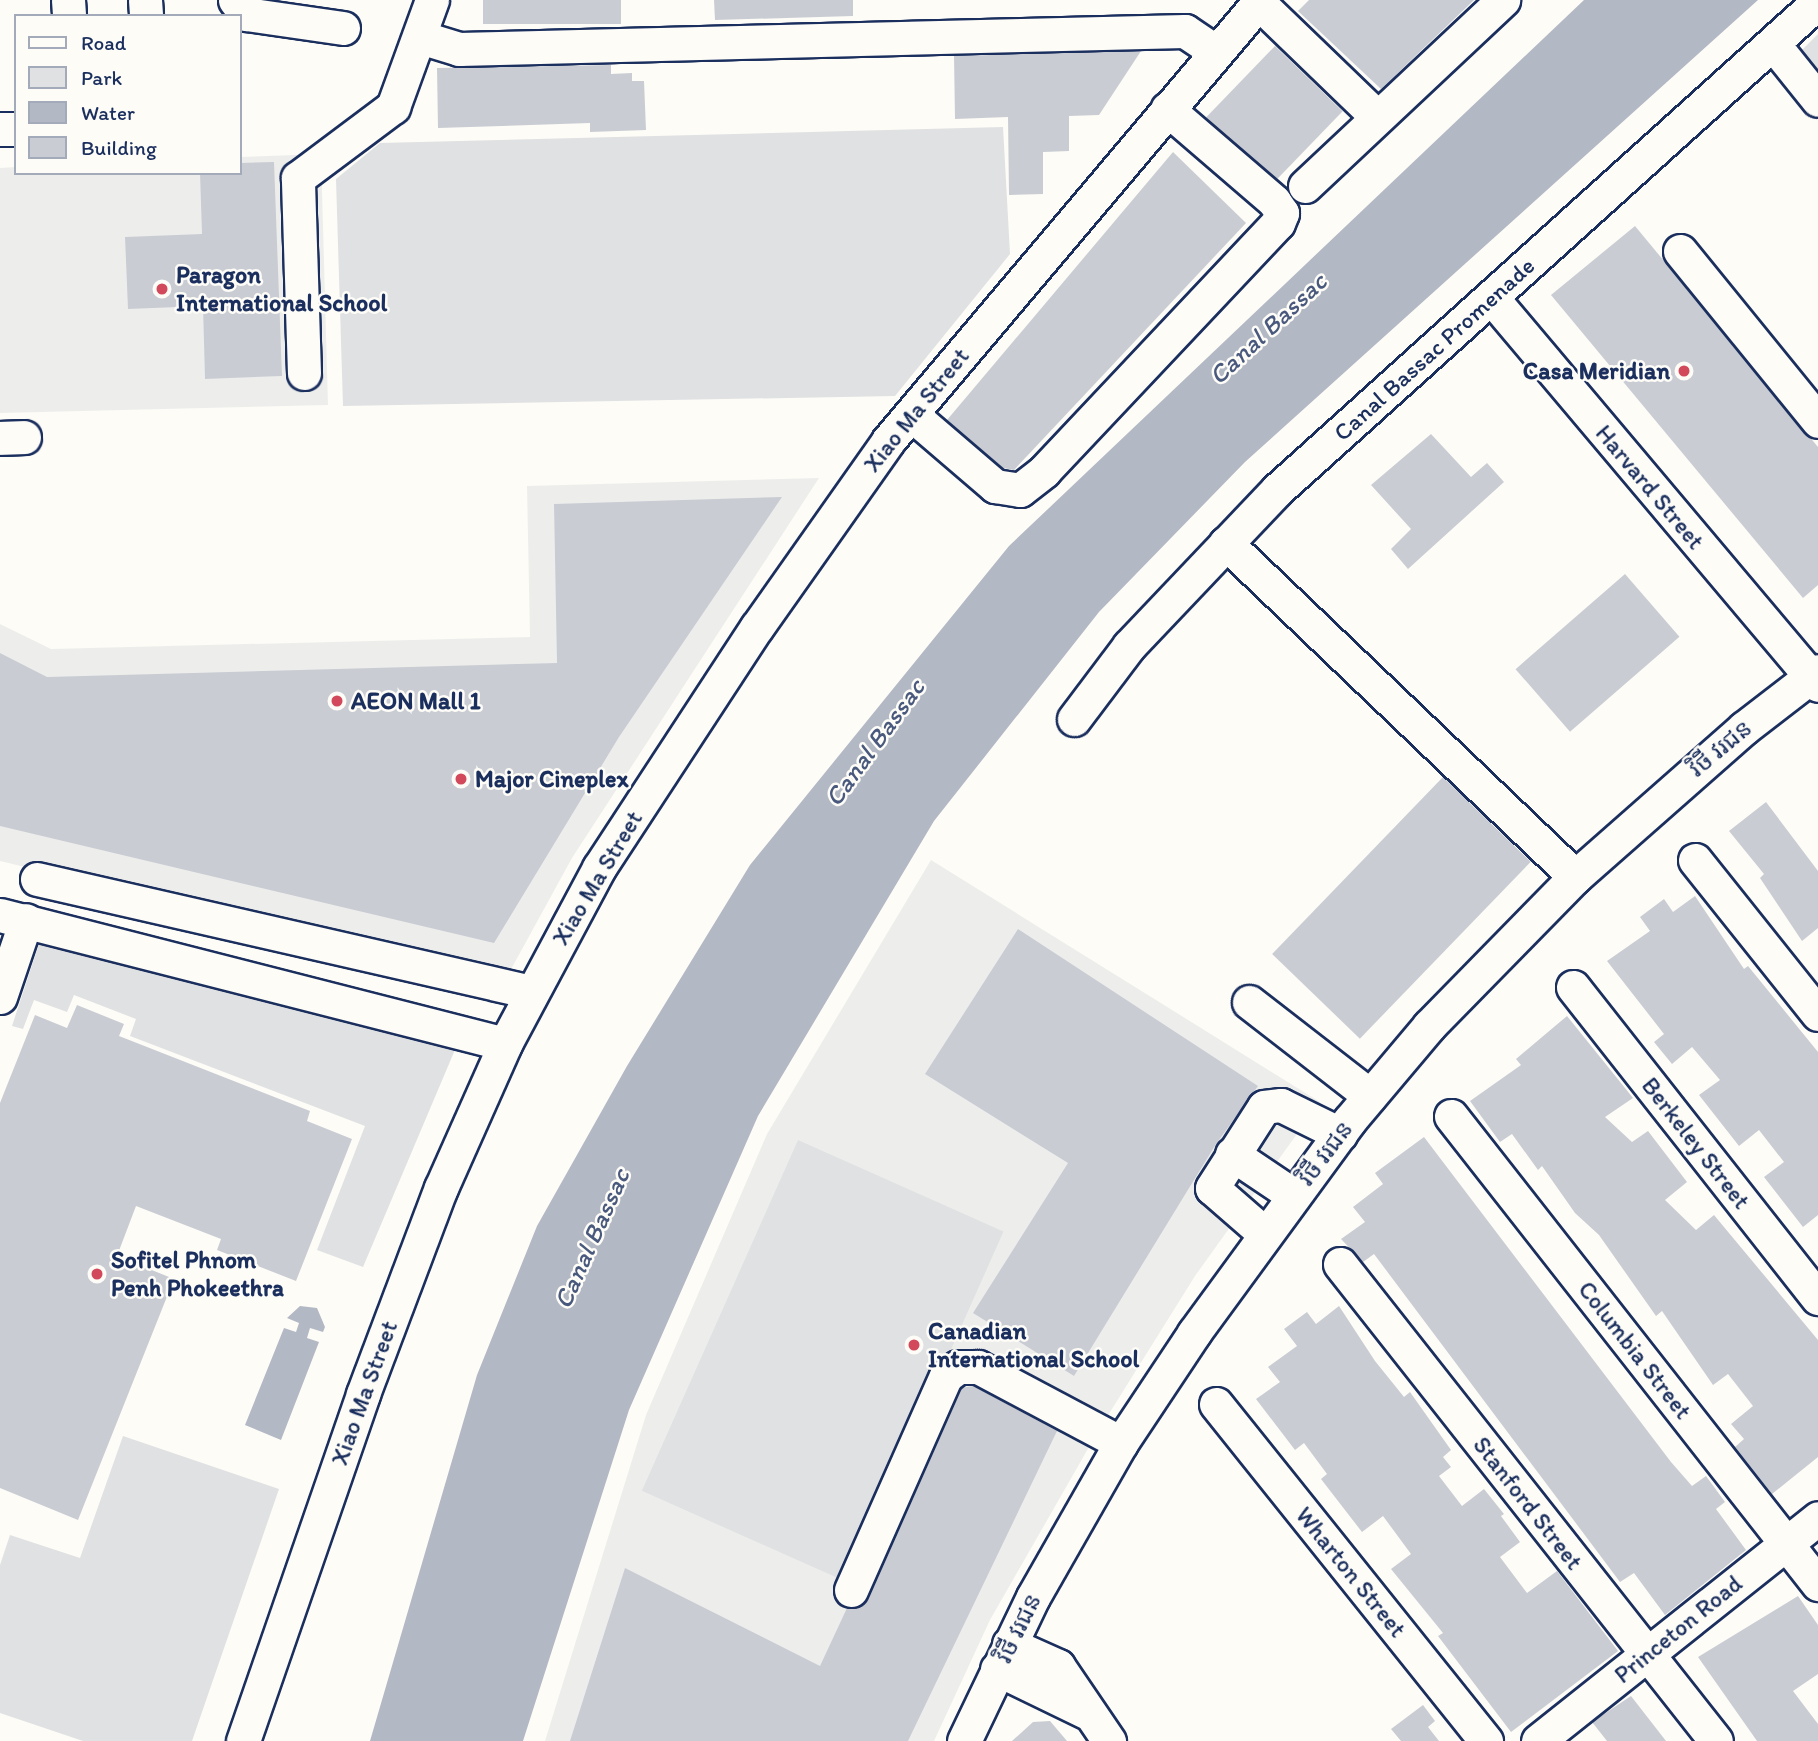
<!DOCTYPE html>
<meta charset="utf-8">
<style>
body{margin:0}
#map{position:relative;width:1818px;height:1741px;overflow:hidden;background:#fdfcf7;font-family:Itim,"Noto Sans Khmer",sans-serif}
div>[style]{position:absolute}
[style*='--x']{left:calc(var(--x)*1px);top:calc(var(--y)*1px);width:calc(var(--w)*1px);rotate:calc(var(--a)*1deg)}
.built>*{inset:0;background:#edeeec}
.green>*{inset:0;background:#e0e1e3;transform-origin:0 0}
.water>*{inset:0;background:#b3b8c5}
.building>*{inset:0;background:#c9ccd3;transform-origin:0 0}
.roads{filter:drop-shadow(2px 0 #1b2f5e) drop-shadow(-2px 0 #1b2f5e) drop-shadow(0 2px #1b2f5e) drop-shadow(0 -2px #1b2f5e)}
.minor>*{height:33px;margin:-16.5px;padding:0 16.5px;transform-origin:16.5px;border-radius:16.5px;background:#fdfcf7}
.dots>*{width:19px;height:19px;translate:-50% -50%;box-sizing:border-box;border:4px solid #fdfcf7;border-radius:50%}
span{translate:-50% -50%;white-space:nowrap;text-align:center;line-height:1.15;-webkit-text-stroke:5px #fdfcf7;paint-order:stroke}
.poi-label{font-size:24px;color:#1b2f5e;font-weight:700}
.left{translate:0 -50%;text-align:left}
.right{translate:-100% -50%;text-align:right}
.street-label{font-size:24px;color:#1b2f5e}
.water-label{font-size:26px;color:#49587d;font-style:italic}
.legend{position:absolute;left:14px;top:14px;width:228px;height:161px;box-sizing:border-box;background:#fdfcf7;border:2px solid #a3aaba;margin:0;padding:9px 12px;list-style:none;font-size:21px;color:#1b2f5e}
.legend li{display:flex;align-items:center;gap:14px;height:35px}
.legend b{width:35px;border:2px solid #a3aaba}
</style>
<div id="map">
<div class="built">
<i style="clip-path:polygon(321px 154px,328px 405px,0 413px,0 168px,16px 167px,16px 173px,240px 173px,240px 157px)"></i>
<i style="clip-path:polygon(819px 478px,572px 858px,504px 982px,0 861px,0 624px,51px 649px,530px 637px,527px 486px)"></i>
<i style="clip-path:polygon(931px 860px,1320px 1102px,1195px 1276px,1097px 1433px,990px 1620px,934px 1741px,545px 1741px,646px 1415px,767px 1134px)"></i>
</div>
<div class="green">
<i style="clip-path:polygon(1818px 34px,1818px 70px,1802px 50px)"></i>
<i style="clip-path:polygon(1003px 127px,1010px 254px,895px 396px,343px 406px,336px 179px,380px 143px)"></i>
<i style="clip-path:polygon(42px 935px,457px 1045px,363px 1267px,317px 1250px,365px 1126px,130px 1036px,136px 1019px,74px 995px,67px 1012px,34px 1000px,23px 1029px,12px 1026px)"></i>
<i style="left:798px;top:1140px;width:225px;height:384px;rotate:24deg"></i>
<i style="clip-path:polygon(123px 1436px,279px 1489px,192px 1741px,83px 1741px,0 1713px,0 1565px,10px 1535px,80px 1558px)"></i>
</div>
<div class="water">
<i style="clip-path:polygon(1584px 0,1758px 0,1245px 462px,1099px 612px,934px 821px,758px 1116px,629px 1410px,523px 1741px,370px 1741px,477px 1375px,537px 1226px,627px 1066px,750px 865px,1009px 546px)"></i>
<i style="clip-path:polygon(300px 1306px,317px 1308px,325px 1327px,323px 1332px,310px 1328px,307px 1338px,319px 1342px,281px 1440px,245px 1425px,284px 1328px,296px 1332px,299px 1323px,287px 1318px)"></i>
</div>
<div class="building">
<i style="left:483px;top:0;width:138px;height:24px"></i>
<i style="clip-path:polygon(714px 0,853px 0,853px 16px,715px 20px)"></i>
<i style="clip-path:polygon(1309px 0,1474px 0,1381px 89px,1298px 11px)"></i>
<i style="left:1275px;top:46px;width:94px;height:99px;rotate:44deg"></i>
<i style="clip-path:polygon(1141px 51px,1099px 115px,1069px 116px,1069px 151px,1043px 152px,1043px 194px,1009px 195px,1008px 117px,955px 119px,954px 56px)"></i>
<i style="clip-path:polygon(611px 65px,611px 74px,632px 73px,632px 81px,644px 81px,646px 130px,590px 132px,590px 123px,438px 128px,437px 68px)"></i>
<i style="clip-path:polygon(1173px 152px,1246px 223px,1014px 470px,1003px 468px,947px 420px)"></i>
<i style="clip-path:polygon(274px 162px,282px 376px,205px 379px,203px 306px,128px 309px,125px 237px,202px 234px,200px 173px,240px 173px,240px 163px)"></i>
<i style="clip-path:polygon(1635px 226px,1818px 447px,1818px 585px,1803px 598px,1551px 295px)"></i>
<i style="clip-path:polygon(1431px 434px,1471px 477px,1487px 463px,1504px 482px,1408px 569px,1391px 549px,1411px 529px,1371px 485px)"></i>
<i style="clip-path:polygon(782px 497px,619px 737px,494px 943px,0 826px,0 653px,47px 677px,557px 663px,554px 504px)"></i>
<i style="left:1625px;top:574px;width:83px;height:145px;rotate:49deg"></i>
<i style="left:1443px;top:777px;width:122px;height:246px;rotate:44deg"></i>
<i style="clip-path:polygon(1766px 802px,1818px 871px,1818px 928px,1802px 941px,1760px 878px,1764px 874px,1729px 831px)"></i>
<i style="clip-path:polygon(1695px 896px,1744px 969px,1748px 966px,1818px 1052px,1818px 1215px,1803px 1227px,1764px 1177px,1784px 1162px,1759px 1130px,1739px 1146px,1699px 1095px,1720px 1080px,1692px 1047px,1672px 1064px,1654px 1042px,1664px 1034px,1607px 961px,1650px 931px,1640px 917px,1664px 899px,1673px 912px)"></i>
<i style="clip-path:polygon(1018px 929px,1258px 1086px,1216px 1144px,1074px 1376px,973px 1313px,1068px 1163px,925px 1074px)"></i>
<i style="clip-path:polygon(77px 1005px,124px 1024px,119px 1036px,310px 1111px,307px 1121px,352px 1139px,296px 1281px,217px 1250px,221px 1239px,136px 1206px,117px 1256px,174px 1279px,78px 1520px,0 1488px,0 1103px,35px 1015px,67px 1028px)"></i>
<i style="clip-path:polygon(1567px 1016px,1633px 1098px,1605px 1117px,1632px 1142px,1648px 1131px,1687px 1182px,1665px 1200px,1696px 1230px,1714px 1215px,1818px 1340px,1818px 1457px,1772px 1494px,1735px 1447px,1744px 1439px,1731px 1424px,1753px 1406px,1728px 1374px,1713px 1385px,1662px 1311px,1656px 1316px,1599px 1235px,1575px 1213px,1542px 1166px,1538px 1170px,1512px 1134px,1500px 1142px,1470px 1101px,1521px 1065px,1516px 1059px)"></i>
<i style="clip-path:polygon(1424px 1137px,1671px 1462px,1692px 1486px,1706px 1476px,1725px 1502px,1716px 1509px,1746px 1550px,1665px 1615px,1634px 1573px,1620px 1582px,1374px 1254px,1363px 1262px,1341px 1239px,1365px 1222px,1353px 1207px,1383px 1184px,1375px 1173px)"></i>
<i style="clip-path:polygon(1339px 1306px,1375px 1361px,1404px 1397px,1410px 1392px,1451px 1450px,1443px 1457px,1451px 1467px,1439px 1476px,1462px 1506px,1484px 1489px,1504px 1514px,1501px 1516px,1520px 1542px,1500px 1557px,1527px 1593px,1557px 1571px,1618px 1651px,1511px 1732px,1438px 1636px,1443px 1633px,1391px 1569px,1411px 1554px,1383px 1516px,1362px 1532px,1321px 1479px,1327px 1474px,1304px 1443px,1295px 1450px,1256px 1399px,1280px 1382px,1268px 1367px,1297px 1346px,1284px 1329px,1307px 1312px,1316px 1324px)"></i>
<i style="clip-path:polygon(973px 1386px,1057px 1431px,908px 1741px,570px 1741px,625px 1568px,820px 1666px,847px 1608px,862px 1606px,869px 1598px,962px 1388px)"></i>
<i style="clip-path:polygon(1798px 1596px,1818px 1625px,1818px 1674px,1793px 1691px,1818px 1724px,1818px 1741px,1757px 1741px,1698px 1657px)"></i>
<i style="clip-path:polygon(1631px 1696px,1666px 1741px,1607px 1741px,1592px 1722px)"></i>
<i style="clip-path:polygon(1423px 1705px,1435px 1721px,1428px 1727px,1439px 1741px,1401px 1741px,1391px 1729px)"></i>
<i style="clip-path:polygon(1050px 1721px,1067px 1741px,1012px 1741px,1033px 1722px)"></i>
</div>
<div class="roads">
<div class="minor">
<i style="--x:68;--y:0;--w:16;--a:86"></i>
<i style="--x:145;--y:0;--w:16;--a:86"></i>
<i style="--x:235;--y:0;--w:18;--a:52"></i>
<i style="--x:246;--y:14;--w:98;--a:8.2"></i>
<i style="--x:1259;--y:3;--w:163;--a:44"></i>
<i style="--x:420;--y:37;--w:41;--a:17.1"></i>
<i style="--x:459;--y:49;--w:726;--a:-1.42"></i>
<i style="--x:1185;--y:31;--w:37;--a:34"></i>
<i style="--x:1774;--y:45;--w:70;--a:51.3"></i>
<i style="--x:0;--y:129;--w:16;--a:0"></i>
<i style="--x:1305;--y:186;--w:272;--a:-43.2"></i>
<i style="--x:1680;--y:251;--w:219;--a:50.9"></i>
<i style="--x:1491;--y:297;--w:507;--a:49.88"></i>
<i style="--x:304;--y:373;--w:195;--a:-91.8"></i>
<i style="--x:298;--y:178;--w:119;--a:-36.8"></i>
<i style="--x:393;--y:107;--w:114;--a:-70"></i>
<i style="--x:911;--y:414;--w:111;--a:40.6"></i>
<i style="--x:995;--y:486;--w:25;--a:9"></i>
<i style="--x:1020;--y:490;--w:31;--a:-38"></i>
<i style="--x:1044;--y:471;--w:341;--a:-46.7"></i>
<i style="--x:1278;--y:223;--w:11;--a:-68"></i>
<i style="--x:1282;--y:213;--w:14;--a:-124"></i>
<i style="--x:1274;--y:201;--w:141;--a:-139.3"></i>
<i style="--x:0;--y:438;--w:24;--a:-2"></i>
<i style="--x:1226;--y:543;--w:483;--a:43.7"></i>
<i style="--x:1074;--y:719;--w:91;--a:-53"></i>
<i style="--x:1129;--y:646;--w:215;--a:-46.5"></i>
<i style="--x:1277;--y:490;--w:729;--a:-42.05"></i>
<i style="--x:1695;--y:860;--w:197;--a:51.4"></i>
<i style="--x:37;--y:879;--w:507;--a:12.88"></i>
<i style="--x:0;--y:915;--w:521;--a:14.33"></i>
<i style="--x:1573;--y:987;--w:396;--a:51.8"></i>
<i style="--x:0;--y:997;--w:81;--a:-71.3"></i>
<i style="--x:1249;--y:1002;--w:153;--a:37.8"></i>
<i style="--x:1451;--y:1116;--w:595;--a:51.9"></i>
<i style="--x:1232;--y:1154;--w:73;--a:33.9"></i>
<i style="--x:1265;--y:1234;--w:70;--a:-139"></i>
<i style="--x:1212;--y:1188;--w:96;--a:-57.3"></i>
<i style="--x:1264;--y:1107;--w:17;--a:-7"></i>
<i style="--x:1281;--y:1105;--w:66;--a:26.2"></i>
<i style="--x:1340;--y:1264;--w:607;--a:51.75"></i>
<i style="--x:1216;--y:1404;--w:432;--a:51.3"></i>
<i style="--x:851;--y:1590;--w:234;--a:-66.1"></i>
<i style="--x:946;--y:1376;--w:15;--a:-37"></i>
<i style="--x:958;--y:1367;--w:20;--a:0"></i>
<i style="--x:978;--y:1367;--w:162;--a:28"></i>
<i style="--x:1009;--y:1644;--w:54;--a:24.2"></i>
<i style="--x:1058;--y:1666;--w:91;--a:55.8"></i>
<i style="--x:997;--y:1669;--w:99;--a:25.8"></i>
<i style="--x:243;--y:1741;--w:367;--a:-70.9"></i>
<i style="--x:363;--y:1394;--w:220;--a:-69.3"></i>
<i style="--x:441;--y:1188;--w:158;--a:-66"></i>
<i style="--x:505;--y:1044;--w:200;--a:-61.9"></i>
<i style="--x:599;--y:868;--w:288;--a:-56.8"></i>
<i style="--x:757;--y:627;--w:228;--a:-54.8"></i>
<i style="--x:888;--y:441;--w:578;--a:-49.78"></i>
<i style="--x:964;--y:1741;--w:160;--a:-64.4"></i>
<i style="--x:1033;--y:1597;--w:177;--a:-60.3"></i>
<i style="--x:1121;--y:1443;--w:132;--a:-56.4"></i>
<i style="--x:1194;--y:1333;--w:263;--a:-53.8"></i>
<i style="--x:1349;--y:1121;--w:124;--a:-49.9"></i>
<i style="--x:1429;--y:1026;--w:209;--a:-45.6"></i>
<i style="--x:1575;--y:877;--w:225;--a:-41.4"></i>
<i style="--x:1744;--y:728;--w:93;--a:-37.6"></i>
<i style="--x:1538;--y:1741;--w:358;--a:-38.5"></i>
</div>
</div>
<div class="dots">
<i style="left:162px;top:289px;background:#d1495b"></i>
<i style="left:1684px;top:371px;background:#d1495b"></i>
<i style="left:337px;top:701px;background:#d1495b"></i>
<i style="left:461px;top:779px;background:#d1495b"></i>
<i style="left:97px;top:1274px;background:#d1495b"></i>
<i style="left:914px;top:1345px;background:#d1495b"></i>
</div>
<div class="poi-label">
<span class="left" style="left:176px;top:289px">Paragon<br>International School</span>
<span class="right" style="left:1670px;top:371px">Casa Meridian</span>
<span class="left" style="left:351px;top:701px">AEON Mall 1</span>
<span class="left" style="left:475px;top:779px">Major Cineplex</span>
<span class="left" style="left:111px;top:1274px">Sofitel Phnom<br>Penh Phokeethra</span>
<span class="left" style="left:928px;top:1345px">Canadian<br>International School</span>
</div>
<div class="street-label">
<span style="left:1434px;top:349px;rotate:-42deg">Canal Bassac Promenade</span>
<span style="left:916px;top:410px;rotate:-51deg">Xiao Ma Street</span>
<span style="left:1650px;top:487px;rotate:50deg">Harvard Street</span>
<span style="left:1720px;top:748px;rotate:-40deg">វិថី វរជន</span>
<span style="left:597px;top:878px;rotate:-59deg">Xiao Ma Street</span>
<span style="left:1696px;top:1143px;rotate:52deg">Berkeley Street</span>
<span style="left:1325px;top:1153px;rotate:-53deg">វិថី វរជន</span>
<span style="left:1635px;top:1350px;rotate:52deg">Columbia Street</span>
<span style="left:364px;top:1393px;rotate:-70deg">Xiao Ma Street</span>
<span style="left:1528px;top:1503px;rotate:52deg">Stanford Street</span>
<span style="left:1351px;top:1572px;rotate:51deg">Wharton Street</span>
<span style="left:1018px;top:1628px;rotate:-64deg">វិថី វរជន</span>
<span style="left:1678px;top:1629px;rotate:-39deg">Princeton Road</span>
</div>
<div class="water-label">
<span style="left:1268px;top:329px;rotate:-43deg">Canal Bassac</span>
<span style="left:875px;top:743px;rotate:-54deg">Canal Bassac</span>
<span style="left:592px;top:1239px;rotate:-66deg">Canal Bassac</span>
</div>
<ul class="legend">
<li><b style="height:9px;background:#fdfcf7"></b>Road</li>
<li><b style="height:19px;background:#e0e1e3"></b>Park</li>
<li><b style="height:19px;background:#b3b8c5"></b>Water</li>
<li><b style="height:19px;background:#c9ccd3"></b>Building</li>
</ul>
</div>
